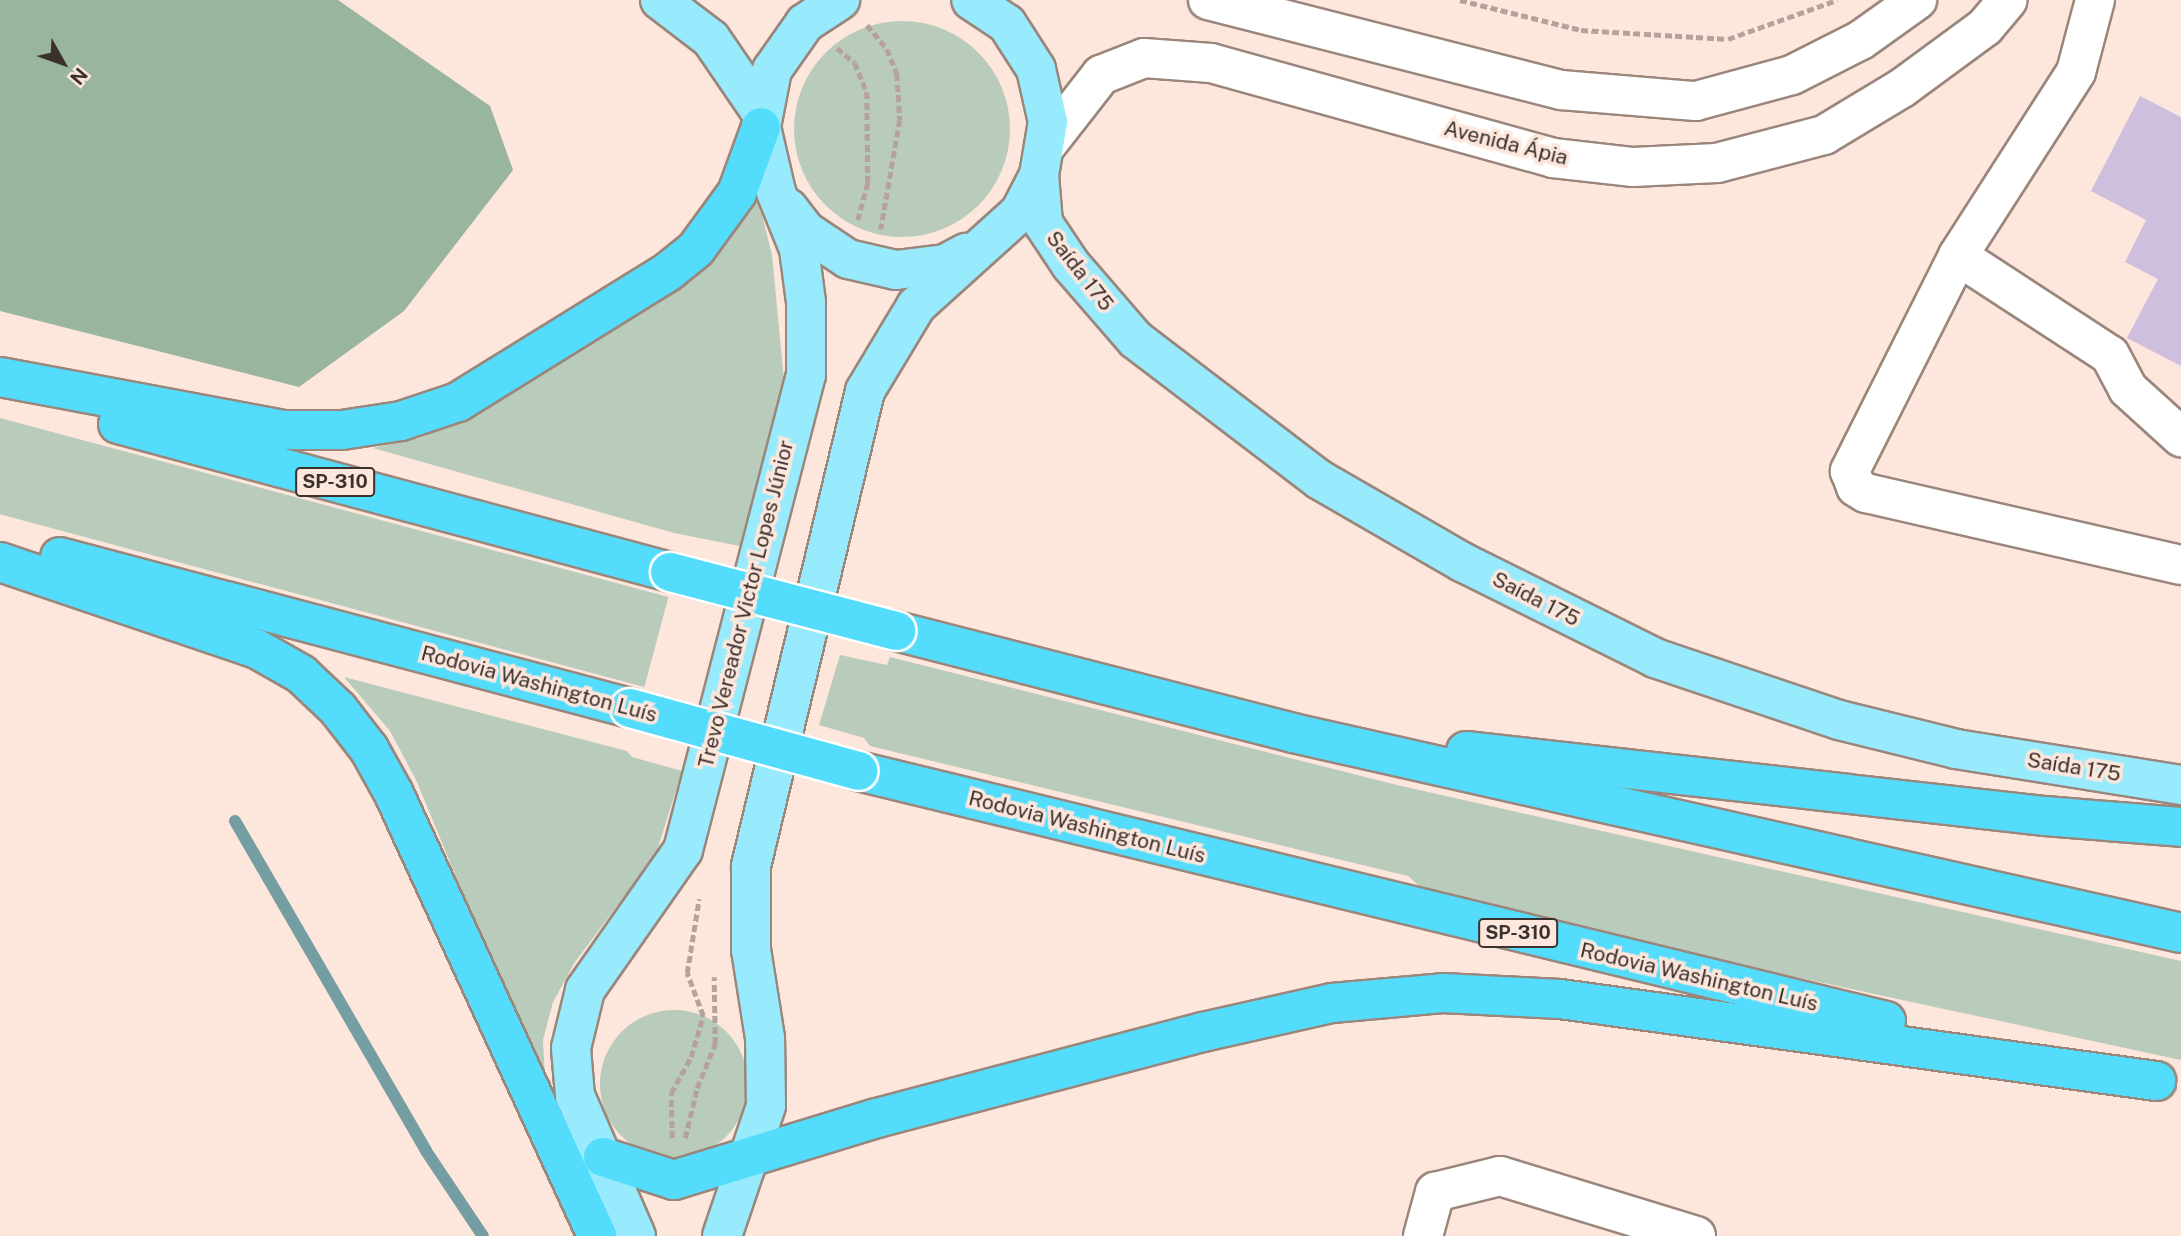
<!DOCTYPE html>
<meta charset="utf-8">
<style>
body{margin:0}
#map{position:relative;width:2181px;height:1236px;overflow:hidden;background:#fde6db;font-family:"Public Sans",sans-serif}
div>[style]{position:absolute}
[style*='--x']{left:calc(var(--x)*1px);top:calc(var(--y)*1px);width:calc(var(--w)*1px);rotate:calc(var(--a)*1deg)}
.green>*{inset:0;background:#b9cbbb;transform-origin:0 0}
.round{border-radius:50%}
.forest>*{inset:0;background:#9ab59d}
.stream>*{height:12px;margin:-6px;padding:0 6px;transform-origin:6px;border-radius:6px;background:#759ea2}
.building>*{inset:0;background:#cfbfde}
.path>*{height:4.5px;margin-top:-2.25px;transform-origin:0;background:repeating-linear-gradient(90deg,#b5a39b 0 7px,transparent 0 10.5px)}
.roads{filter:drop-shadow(2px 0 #9a867b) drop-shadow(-2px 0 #9a867b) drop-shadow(0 2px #9a867b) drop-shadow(0 -2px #9a867b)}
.minor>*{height:38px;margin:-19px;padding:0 19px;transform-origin:19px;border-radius:19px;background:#fff}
.major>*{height:38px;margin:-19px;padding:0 19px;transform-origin:19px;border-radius:19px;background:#98eafd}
.highway>*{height:38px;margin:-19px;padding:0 19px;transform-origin:19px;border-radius:19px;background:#53dcfb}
.bridges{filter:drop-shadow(2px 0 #fff) drop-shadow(-2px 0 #fff) drop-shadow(0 2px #fff) drop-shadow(0 -2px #fff)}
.highway-bridge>*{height:38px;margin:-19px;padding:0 19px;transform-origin:19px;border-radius:19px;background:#53dcfb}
span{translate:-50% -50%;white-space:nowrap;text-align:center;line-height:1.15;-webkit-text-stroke:7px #fde6db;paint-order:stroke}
.shield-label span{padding:2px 5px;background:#fde6db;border:2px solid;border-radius:5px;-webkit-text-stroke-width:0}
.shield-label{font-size:19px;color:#3a312d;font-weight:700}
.street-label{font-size:21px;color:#3a312d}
.north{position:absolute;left:28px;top:28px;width:70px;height:70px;-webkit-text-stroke:5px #fde6db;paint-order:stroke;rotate:130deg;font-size:19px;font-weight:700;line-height:28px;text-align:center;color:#3a312d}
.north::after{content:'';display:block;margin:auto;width:24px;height:32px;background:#3a312d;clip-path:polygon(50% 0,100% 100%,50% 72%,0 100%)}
</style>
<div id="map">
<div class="green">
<i class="round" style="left:794px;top:21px;width:216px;height:216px"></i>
<i style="clip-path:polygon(757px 195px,772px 255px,784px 380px,745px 547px,674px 533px,373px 448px,420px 438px,468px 417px,707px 259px,732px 235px)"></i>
<i style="left:0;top:418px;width:692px;height:93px;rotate:15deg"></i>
<i style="clip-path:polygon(840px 655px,887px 665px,890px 657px,1397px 785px,2181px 961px,2181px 1060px,1726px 962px,1419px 886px,1408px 876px,870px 746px,864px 738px,819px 725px)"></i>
<i style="clip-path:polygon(344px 677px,627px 751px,632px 757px,682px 771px,656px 854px,575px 962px,553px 1002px,543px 1040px,546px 1096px,417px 782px,390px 731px)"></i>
<i class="round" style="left:600px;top:1010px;width:148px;height:148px"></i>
</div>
<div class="forest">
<i style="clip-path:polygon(0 0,338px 0,490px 106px,513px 170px,404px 311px,299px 387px,0 311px)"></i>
</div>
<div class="stream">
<i style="--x:235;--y:821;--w:381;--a:59.9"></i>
<i style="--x:426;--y:1151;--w:102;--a:56.2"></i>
</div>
<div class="building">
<i style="clip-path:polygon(2140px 96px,2181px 117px,2181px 366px,2127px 338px,2158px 279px,2125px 262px,2146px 220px,2091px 191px)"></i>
</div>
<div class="path">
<i style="--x:1460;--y:0;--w:125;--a:13.9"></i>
<i style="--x:1581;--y:30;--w:147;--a:3.5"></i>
<i style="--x:1728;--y:39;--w:116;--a:-19.7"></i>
<i style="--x:867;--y:25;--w:31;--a:50"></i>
<i style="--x:887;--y:49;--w:27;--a:68"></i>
<i style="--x:897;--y:74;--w:46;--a:86.3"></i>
<i style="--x:900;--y:120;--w:111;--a:99.9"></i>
<i style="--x:837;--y:48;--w:23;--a:40"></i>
<i style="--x:855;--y:63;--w:31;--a:68"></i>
<i style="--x:867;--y:92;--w:91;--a:89.4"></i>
<i style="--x:868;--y:183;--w:38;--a:105"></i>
<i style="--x:672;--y:1138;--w:45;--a:-91.3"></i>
<i style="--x:671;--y:1093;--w:41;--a:-60.9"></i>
<i style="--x:691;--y:1057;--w:43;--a:-73.7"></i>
<i style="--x:703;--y:1016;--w:46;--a:-110.4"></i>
<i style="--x:687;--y:973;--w:75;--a:-80.8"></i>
<i style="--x:685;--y:1138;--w:51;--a:-76.5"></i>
<i style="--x:697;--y:1088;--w:48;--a:-67.8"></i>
<i style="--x:715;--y:1044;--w:67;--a:-90.9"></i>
</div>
<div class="roads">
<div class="minor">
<i style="--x:1208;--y:0;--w:364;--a:14.3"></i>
<i style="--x:1561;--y:90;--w:135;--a:4.7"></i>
<i style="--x:1696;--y:101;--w:99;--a:-15.2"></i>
<i style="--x:1792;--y:75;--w:77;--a:-26.9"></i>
<i style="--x:1861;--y:40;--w:69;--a:-35.5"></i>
<i style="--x:2095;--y:0;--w:74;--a:104.8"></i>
<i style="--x:2076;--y:72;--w:219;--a:122.7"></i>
<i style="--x:1958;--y:256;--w:241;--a:116.7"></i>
<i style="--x:1850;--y:471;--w:17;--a:69"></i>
<i style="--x:1856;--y:487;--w:12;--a:31"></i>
<i style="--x:1866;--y:493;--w:323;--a:12.9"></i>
<i style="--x:1044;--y:148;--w:93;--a:-52"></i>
<i style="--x:1101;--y:75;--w:46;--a:-21.6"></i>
<i style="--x:1144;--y:58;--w:67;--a:4.3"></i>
<i style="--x:1211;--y:63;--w:355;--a:15.5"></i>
<i style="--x:1553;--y:158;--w:81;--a:6.4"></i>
<i style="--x:1633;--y:167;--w:84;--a:-2.7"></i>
<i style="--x:1717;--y:163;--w:111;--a:-14.7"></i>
<i style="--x:1824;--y:135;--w:91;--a:-31.1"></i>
<i style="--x:1902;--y:88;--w:103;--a:-36.3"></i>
<i style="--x:1985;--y:27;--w:35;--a:-50"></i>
<i style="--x:1958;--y:256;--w:181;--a:33.1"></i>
<i style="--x:2110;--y:355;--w:38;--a:62"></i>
<i style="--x:2128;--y:389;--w:72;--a:42.2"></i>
<i style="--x:1423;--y:1236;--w:46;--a:-74.7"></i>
<i style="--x:1435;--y:1192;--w:67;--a:-13.8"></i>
<i style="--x:1500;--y:1176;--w:205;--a:17"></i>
</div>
<div class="major">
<i style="--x:660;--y:0;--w:64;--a:37.4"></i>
<i style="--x:711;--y:39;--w:92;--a:55.6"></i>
<i style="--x:1039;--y:175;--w:48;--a:85.2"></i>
<i style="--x:1043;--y:223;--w:50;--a:56.3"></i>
<i style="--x:1071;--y:265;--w:99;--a:49.1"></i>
<i style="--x:1136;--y:340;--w:231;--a:37.3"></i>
<i style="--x:1320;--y:480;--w:164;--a:30"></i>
<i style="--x:1462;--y:562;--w:216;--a:26.4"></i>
<i style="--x:1655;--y:658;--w:194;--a:18.6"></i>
<i style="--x:1839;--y:720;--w:121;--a:13.9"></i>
<i style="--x:1956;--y:749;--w:228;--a:9.1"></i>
<i style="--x:788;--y:208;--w:29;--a:52"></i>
<i style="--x:806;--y:231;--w:50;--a:33.7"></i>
<i style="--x:848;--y:259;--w:49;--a:12.9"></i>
<i style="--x:896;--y:270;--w:49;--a:-7"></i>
<i style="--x:945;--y:264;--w:24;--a:-28"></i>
<i style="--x:636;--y:1236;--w:153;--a:-113.5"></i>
<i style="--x:575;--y:1096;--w:48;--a:-94.8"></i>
<i style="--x:571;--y:1048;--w:60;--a:-76.4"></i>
<i style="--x:585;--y:990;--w:171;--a:-55"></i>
<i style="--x:683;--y:850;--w:491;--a:-75.5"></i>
<i style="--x:806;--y:375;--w:73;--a:-90"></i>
<i style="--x:806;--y:302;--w:53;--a:-97.5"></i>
<i style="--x:799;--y:249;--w:61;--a:-112"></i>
<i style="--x:776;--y:192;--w:67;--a:-103"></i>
<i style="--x:761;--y:127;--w:58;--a:-79.1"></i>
<i style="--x:772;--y:70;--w:57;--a:-54.9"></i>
<i style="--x:805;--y:23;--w:42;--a:-33.3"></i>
<i style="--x:722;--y:1236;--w:137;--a:-71.3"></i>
<i style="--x:766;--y:1106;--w:68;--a:-90.8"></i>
<i style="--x:765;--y:1038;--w:89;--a:-99"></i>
<i style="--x:751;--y:950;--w:84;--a:-90"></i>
<i style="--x:751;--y:866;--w:488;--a:-76.5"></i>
<i style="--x:865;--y:391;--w:99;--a:-59"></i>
<i style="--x:916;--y:306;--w:140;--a:-42.1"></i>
<i style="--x:1020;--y:212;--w:42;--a:-62.8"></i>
<i style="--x:1039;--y:175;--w:54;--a:-80.4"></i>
<i style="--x:1048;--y:122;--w:54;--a:-102.8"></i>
<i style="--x:1036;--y:69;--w:54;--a:-122.8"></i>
<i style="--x:1007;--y:24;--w:43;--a:-146.3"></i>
</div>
<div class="highway">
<i style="--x:0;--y:377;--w:287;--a:10.6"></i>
<i style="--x:282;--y:430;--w:60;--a:0"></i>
<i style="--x:342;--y:430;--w:60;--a:-8.7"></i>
<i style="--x:401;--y:421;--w:60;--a:-18.4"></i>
<i style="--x:458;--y:402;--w:248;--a:-31.8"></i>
<i style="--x:669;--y:271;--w:35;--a:-39"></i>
<i style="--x:696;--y:249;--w:69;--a:-53.8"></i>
<i style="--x:737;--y:193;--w:70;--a:-70"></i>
<i style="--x:118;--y:424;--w:571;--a:15.01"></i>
<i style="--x:60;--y:557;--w:590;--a:14.84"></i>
<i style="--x:0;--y:562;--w:271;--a:18.7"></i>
<i style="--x:257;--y:649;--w:51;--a:29.6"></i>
<i style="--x:301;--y:674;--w:51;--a:43.4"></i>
<i style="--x:338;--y:709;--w:51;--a:52.2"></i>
<i style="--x:369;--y:749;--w:51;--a:60.9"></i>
<i style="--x:394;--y:794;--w:486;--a:65.3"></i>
<i style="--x:896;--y:631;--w:410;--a:14.4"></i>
<i style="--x:1293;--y:733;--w:910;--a:12.69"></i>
<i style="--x:1466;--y:751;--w:583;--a:6.41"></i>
<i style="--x:2045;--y:816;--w:136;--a:4.6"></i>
<i style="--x:858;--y:771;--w:1058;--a:13.67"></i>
<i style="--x:603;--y:1157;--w:75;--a:17.9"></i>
<i style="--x:674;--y:1180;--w:212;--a:-17"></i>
<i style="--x:877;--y:1118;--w:337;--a:-14.8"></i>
<i style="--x:1203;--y:1032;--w:132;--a:-12.7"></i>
<i style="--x:1332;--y:1003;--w:111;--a:-5.1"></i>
<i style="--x:1443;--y:993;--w:117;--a:2.9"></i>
<i style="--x:1560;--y:999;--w:602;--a:7.83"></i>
</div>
</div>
<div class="bridges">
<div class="highway-bridge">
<i style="--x:670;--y:572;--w:234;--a:14.6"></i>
<i style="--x:630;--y:708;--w:237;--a:15.4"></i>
</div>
</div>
<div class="shield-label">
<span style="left:335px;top:482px">SP-310</span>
<span style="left:1518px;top:933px">SP-310</span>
</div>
<div class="street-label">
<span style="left:1506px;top:143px;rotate:14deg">Avenida Ápia</span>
<span style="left:1080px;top:271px;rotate:52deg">Saída 175</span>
<span style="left:1536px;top:599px;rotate:27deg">Saída 175</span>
<span style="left:746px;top:604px;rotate:-76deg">Trevo Vereador Victor Lopes Júnior</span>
<span style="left:539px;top:684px;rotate:15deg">Rodovia Washington Luís</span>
<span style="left:2074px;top:767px;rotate:9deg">Saída 175</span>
<span style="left:1087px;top:827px;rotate:14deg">Rodovia Washington Luís</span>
<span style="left:1699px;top:977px;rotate:13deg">Rodovia Washington Luís</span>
</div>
<div class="north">N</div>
</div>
